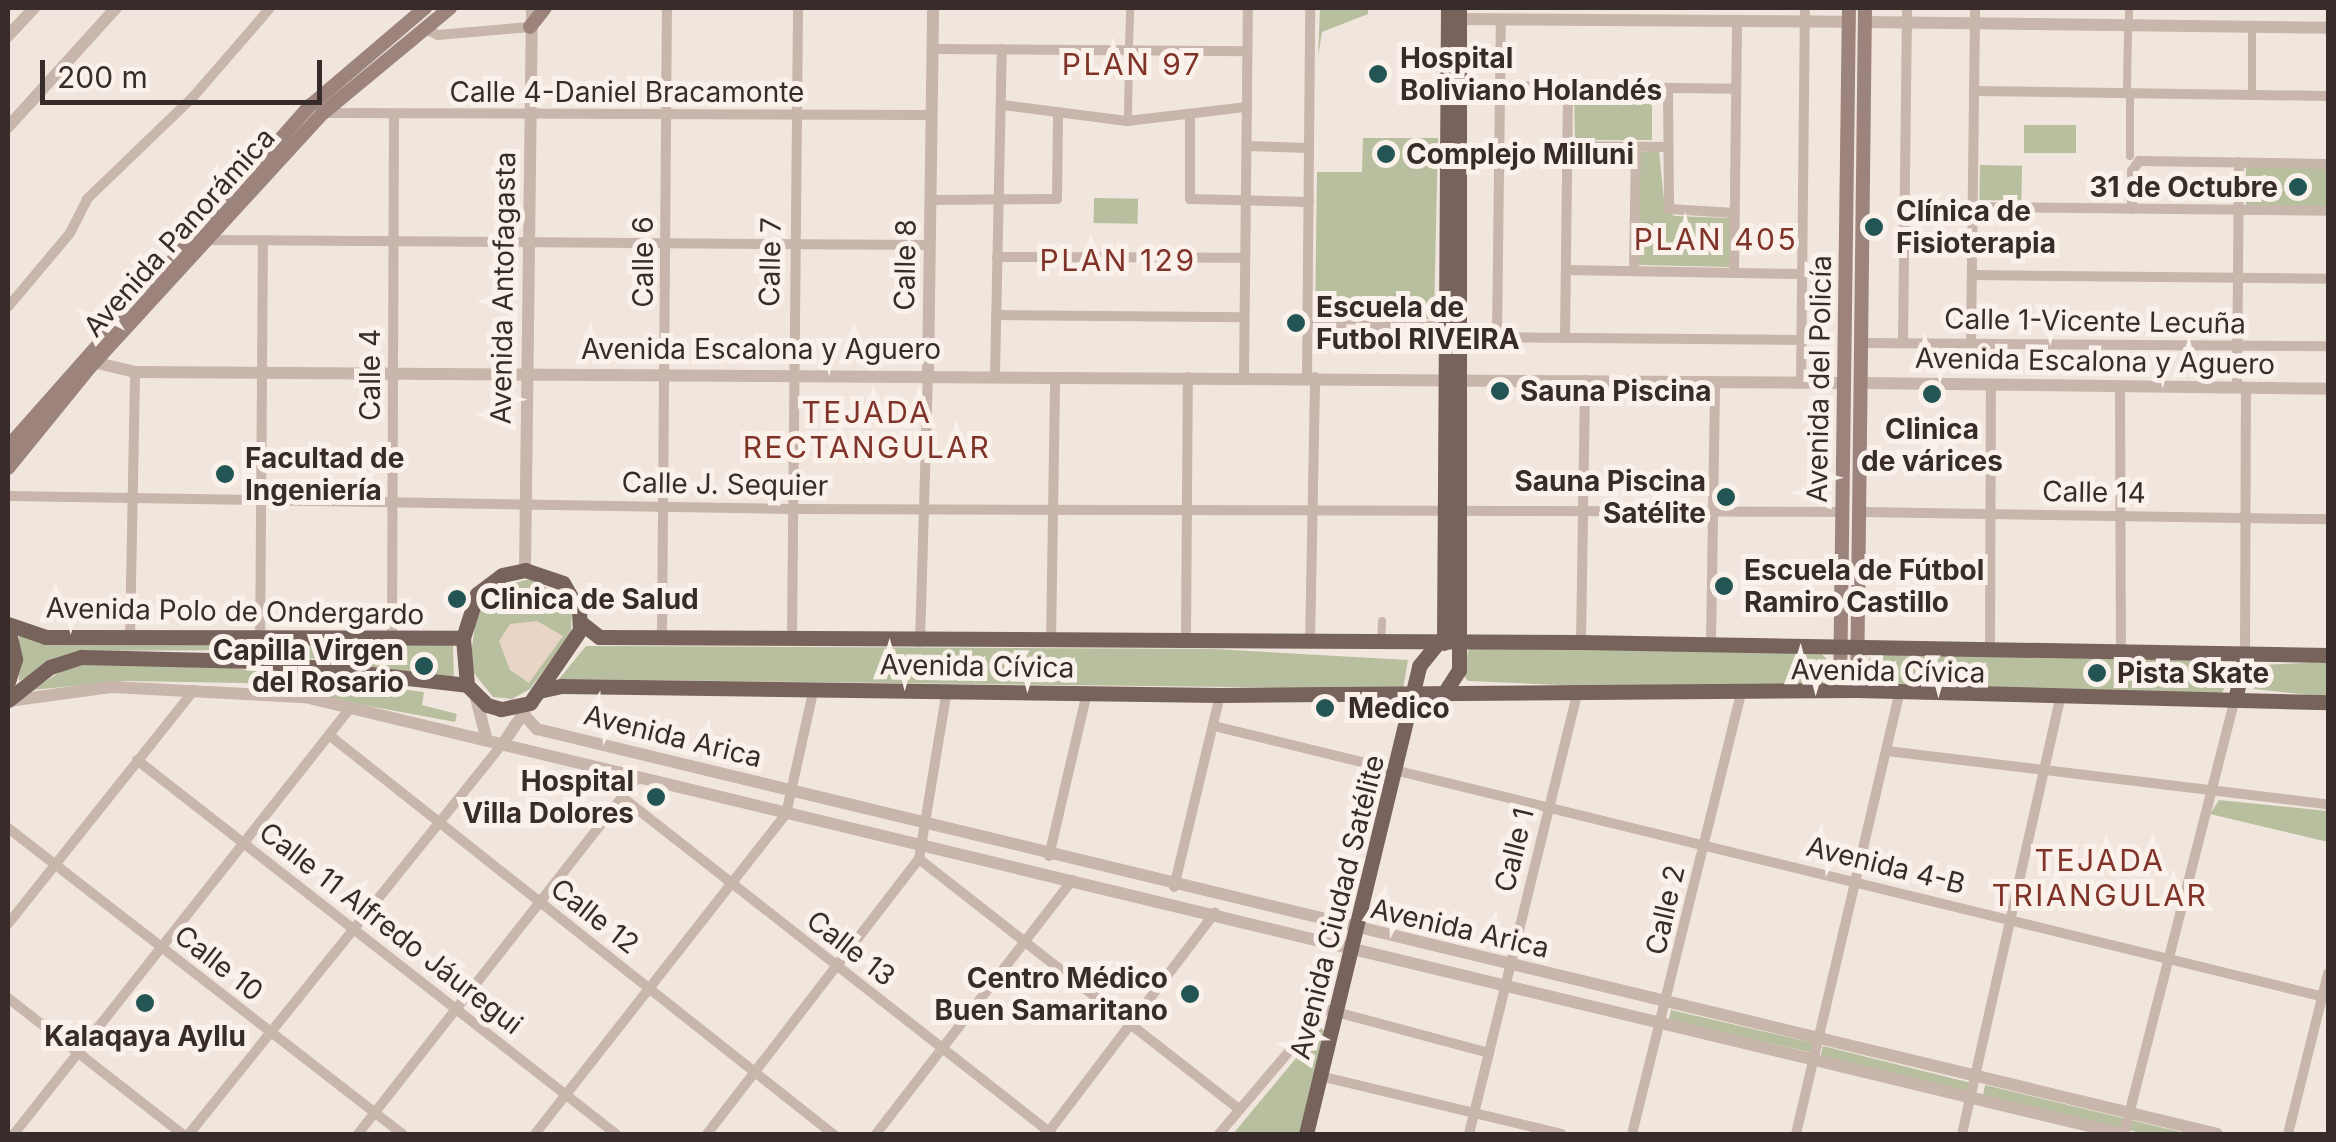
<!DOCTYPE html>
<meta charset="utf-8">
<style>
body{margin:0}
#map{position:relative;width:2336px;height:1142px;overflow:hidden;background:#f1e6de;font-family:Inter,sans-serif}
div>[style]{position:absolute}
[style*='--x']{left:calc(var(--x)*1px);top:calc(var(--y)*1px);width:calc(var(--w)*1px);rotate:calc(var(--a)*1deg)}
.green>*{inset:0;background:#b8bf9f;transform-origin:0 0}
.plaza>*{inset:0;background:#e8d5c6}
.pedestrian>*{height:8px;margin:-4px;padding:0 4px;transform-origin:4px;border-radius:4px;background:#c8b5ab}
.minor>*{height:10px;margin:-5px;padding:0 5px;transform-origin:5px;border-radius:5px;background:#c8b5ab}
.tertiary>*{height:12px;margin:-6px;padding:0 6px;transform-origin:6px;border-radius:6px;background:#c8b5ab}
.secondary>*{height:14px;margin:-7px;padding:0 7px;transform-origin:7px;border-radius:7px;background:#9c847c}
.primary>*{height:15px;margin:-7.5px;padding:0 7.5px;transform-origin:7.5px;border-radius:7.5px;background:#77625c}
.dots>*{width:28px;height:28px;translate:-50% -50%;box-sizing:border-box;border:5px solid #f9f1ea;border-radius:50%}
span{translate:-50% -50%;white-space:nowrap;text-align:center;line-height:1.15;-webkit-text-stroke:10px #f9f1ea;paint-order:stroke}
.poi-label{font-size:28px;color:#372c29;font-weight:700}
.left{translate:0 -50%;text-align:left}
.right{translate:-100% -50%;text-align:right}
.street-label{font-size:28px;color:#372c29}
.neighbourhood-label{font-size:30px;color:#803328;letter-spacing:2.5px}
.frame{position:absolute;inset:0;border:10px solid #372c29;pointer-events:none}
.scale{position:absolute;left:40px;top:60px;width:282px;height:45px;box-sizing:border-box;border:5px solid #372c29;border-top:0;padding-left:12px;font-size:30px;line-height:35px;white-space:nowrap;color:#372c29;-webkit-text-stroke:8px #f9f1ea;paint-order:stroke}
</style>
<div id="map">
<div class="green">
<i style="clip-path:polygon(1320px 9px,1368px 9px,1368px 14px,1322px 32px,1318px 57px)"></i>
<i style="clip-path:polygon(1579px 93px,1590px 93px,1591px 104px,1652px 104px,1652px 140px,1575px 140px,1574px 97px)"></i>
<i style="left:2024px;top:125px;width:52px;height:28px"></i>
<i style="clip-path:polygon(1363px 138px,1438px 138px,1434px 319px,1315px 318px,1317px 172px,1362px 172px)"></i>
<i style="clip-path:polygon(1659px 151px,1665px 210px,1675px 216px,1730px 218px,1730px 267px,1639px 265px,1640px 152px)"></i>
<i style="left:1980px;top:165px;width:42px;height:35px;rotate:1deg"></i>
<i style="left:2246px;top:167px;width:82px;height:39px"></i>
<i style="left:1094px;top:198px;width:44px;height:25px;rotate:1deg"></i>
<i style="clip-path:polygon(530px 579px,564px 597px,572px 610px,571px 633px,530px 689px,512px 699px,493px 697px,469px 667px,477px 612px,496px 588px)"></i>
<i style="clip-path:polygon(19px 636px,245px 644px,250px 650px,77px 651px,19px 681px)"></i>
<i style="clip-path:polygon(269px 645px,453px 645px,454px 678px,272px 653px)"></i>
<i style="clip-path:polygon(586px 646px,1215px 649px,1408px 660px,1403px 689px,559px 679px)"></i>
<i style="clip-path:polygon(1469px 648px,1819px 651px,1835px 668px,1825px 683px,1726px 692px,1468px 681px,1463px 675px)"></i>
<i style="clip-path:polygon(1873px 653px,2217px 660px,2230px 676px,2222px 693px,1873px 685px,1863px 669px)"></i>
<i style="clip-path:polygon(2328px 662px,2328px 697px,2254px 689px,2258px 665px)"></i>
<i style="clip-path:polygon(191px 663px,424px 692px,422px 705px,457px 714px,455px 722px,245px 683px,125px 681px,32px 690px,66px 668px,88px 664px)"></i>
<i style="clip-path:polygon(2219px 800px,2328px 811px,2328px 842px,2210px 814px)"></i>
<i style="left:1671px;top:1010px;width:147px;height:10px;rotate:13deg"></i>
<i style="clip-path:polygon(1321px 1028px,1326px 1033px,1302px 1134px,1233px 1134px)"></i>
<i style="left:1823px;top:1046px;width:152px;height:10px;rotate:14deg"></i>
<i style="clip-path:polygon(1985px 1085px,2189px 1134px,2145px 1134px,1983px 1095px)"></i>
</div>
<div class="plaza">
<i style="clip-path:polygon(537px 621px,563px 636px,529px 683px,510px 670px,499px 641px,510px 624px)"></i>
</div>
<div class="pedestrian">
<i style="--x:2129;--y:21;--w:13;--a:-90"></i>
<i style="--x:1129;--y:44;--w:36;--a:-88"></i>
<i style="--x:2127;--y:88;--w:57;--a:-89"></i>
<i style="--x:2252;--y:90;--w:57;--a:-90"></i>
<i style="--x:2130;--y:99;--w:57;--a:90"></i>
<i style="--x:1128;--y:114;--w:60;--a:-89"></i>
<i style="--x:1381;--y:642;--w:21;--a:-87"></i>
</div>
<div class="minor">
<i style="--x:424;--y:28;--w:16;--a:27"></i>
<i style="--x:438;--y:35;--w:92;--a:-5"></i>
<i style="--x:932;--y:49;--w:315;--a:0.4"></i>
<i style="--x:1501;--y:86;--w:235;--a:0.7"></i>
<i style="--x:1668;--y:88;--w:121;--a:89.5"></i>
<i style="--x:1669;--y:209;--w:66;--a:3.5"></i>
<i style="--x:1974;--y:91;--w:354;--a:0.8"></i>
<i style="--x:1002;--y:105;--w:126;--a:7.3"></i>
<i style="--x:1127;--y:121;--w:121;--a:-6.7"></i>
<i style="--x:323;--y:113;--w:609;--a:0.19"></i>
<i style="--x:1190;--y:114;--w:85;--a:90"></i>
<i style="--x:1190;--y:199;--w:119;--a:1.4"></i>
<i style="--x:1247;--y:146;--w:62;--a:1.8"></i>
<i style="--x:1567;--y:146;--w:101;--a:0.6"></i>
<i style="--x:930;--y:200;--w:127;--a:-0.5"></i>
<i style="--x:1057;--y:199;--w:85;--a:-89.3"></i>
<i style="--x:1973;--y:207;--w:355;--a:0.6"></i>
<i style="--x:2132;--y:209;--w:38;--a:-90"></i>
<i style="--x:2132;--y:171;--w:12;--a:-55"></i>
<i style="--x:2139;--y:161;--w:189;--a:0.9"></i>
<i style="--x:206;--y:240;--w:724;--a:0.4"></i>
<i style="--x:997;--y:257;--w:248;--a:0.2"></i>
<i style="--x:1566;--y:270;--w:236;--a:1"></i>
<i style="--x:1634;--y:271;--w:124;--a:-89.1"></i>
<i style="--x:1734;--y:272;--w:251;--a:-89.3"></i>
<i style="--x:1972;--y:275;--w:356;--a:0.6"></i>
<i style="--x:8;--y:307;--w:97;--a:-50"></i>
<i style="--x:70;--y:233;--w:38;--a:-63"></i>
<i style="--x:87;--y:199;--w:147;--a:-43.9"></i>
<i style="--x:193;--y:97;--w:118;--a:-49.1"></i>
<i style="--x:996;--y:315;--w:248;--a:0.5"></i>
<i style="--x:1307;--y:325;--w:137;--a:0.4"></i>
<i style="--x:1457;--y:337;--w:344;--a:0.5"></i>
<i style="--x:1497;--y:337;--w:318;--a:-89.3"></i>
<i style="--x:1565;--y:338;--w:251;--a:-89.3"></i>
<i style="--x:1903;--y:341;--w:333;--a:-89.3"></i>
<i style="--x:1971;--y:342;--w:334;--a:-89.3"></i>
<i style="--x:1862;--y:343;--w:466;--a:0.4"></i>
<i style="--x:995;--y:375;--w:326;--a:-88.8"></i>
<i style="--x:1244;--y:377;--w:369;--a:-89.4"></i>
<i style="--x:1307;--y:377;--w:369;--a:-89.5"></i>
<i style="--x:1801;--y:383;--w:375;--a:-89.4"></i>
<i style="--x:2120;--y:386;--w:267;--a:89.8"></i>
<i style="--x:2237;--y:388;--w:226;--a:-89.5"></i>
<i style="--x:8;--y:496;--w:783;--a:0.95"></i>
<i style="--x:791;--y:509;--w:1051;--a:0.16"></i>
<i style="--x:1860;--y:512;--w:468;--a:0.9"></i>
<i style="--x:130;--y:637;--w:265;--a:-88.9"></i>
<i style="--x:392;--y:637;--w:522;--a:-89.78"></i>
<i style="--x:792;--y:637;--w:629;--a:-89.45"></i>
<i style="--x:662;--y:638;--w:630;--a:-89.55"></i>
<i style="--x:1051;--y:641;--w:264;--a:-89.1"></i>
<i style="--x:1186;--y:641;--w:264;--a:-89.6"></i>
<i style="--x:920;--y:642;--w:267;--a:-88.3"></i>
<i style="--x:1581;--y:642;--w:262;--a:-89.1"></i>
<i style="--x:1711;--y:643;--w:261;--a:-89.1"></i>
<i style="--x:1310;--y:644;--w:267;--a:-88.9"></i>
<i style="--x:1990;--y:651;--w:266;--a:-89.8"></i>
<i style="--x:2245;--y:655;--w:267;--a:-89.8"></i>
<i style="--x:260;--y:661;--w:417;--a:-89.6"></i>
<i style="--x:1214;--y:726;--w:1147;--a:13.72"></i>
<i style="--x:329;--y:735;--w:643;--a:38.37"></i>
<i style="--x:1887;--y:751;--w:444;--a:6.9"></i>
<i style="--x:137;--y:760;--w:608;--a:37.98"></i>
<i style="--x:622;--y:797;--w:546;--a:38.09"></i>
<i style="--x:8;--y:828;--w:499;--a:37.8"></i>
<i style="--x:1049;--y:856;--w:167;--a:-76.9"></i>
<i style="--x:919;--y:859;--w:406;--a:38"></i>
<i style="--x:1174;--y:887;--w:197;--a:-76.5"></i>
<i style="--x:8;--y:924;--w:299;--a:-51.5"></i>
<i style="--x:8;--y:998;--w:221;--a:38"></i>
<i style="--x:1320;--y:1076;--w:248;--a:13.5"></i>
<i style="--x:14;--y:1134;--w:544;--a:-51.72"></i>
<i style="--x:189;--y:1134;--w:503;--a:-51.22"></i>
<i style="--x:358;--y:1134;--w:451;--a:-51.9"></i>
<i style="--x:535;--y:1134;--w:407;--a:-51.9"></i>
<i style="--x:786;--y:814;--w:129;--a:-77.5"></i>
<i style="--x:707;--y:1134;--w:347;--a:-52.4"></i>
<i style="--x:919;--y:859;--w:171;--a:-80.6"></i>
<i style="--x:876;--y:1134;--w:321;--a:-52.3"></i>
<i style="--x:1047;--y:1134;--w:278;--a:-52.8"></i>
<i style="--x:1219;--y:1134;--w:164;--a:-49.7"></i>
<i style="--x:1325;--y:1009;--w:170;--a:15"></i>
<i style="--x:1469;--y:1134;--w:453;--a:-76.2"></i>
<i style="--x:1632;--y:1134;--w:452;--a:-76.1"></i>
<i style="--x:1796;--y:1134;--w:450;--a:-76.8"></i>
<i style="--x:1962;--y:1134;--w:445;--a:-77.3"></i>
<i style="--x:2124;--y:1134;--w:448;--a:-75.7"></i>
<i style="--x:2288;--y:1134;--w:166;--a:-76"></i>
</div>
<div class="tertiary">
<i style="--x:1451;--y:19;--w:397;--a:0.4"></i>
<i style="--x:1865;--y:22;--w:463;--a:0.7"></i>
<i style="--x:8;--y:36;--w:38;--a:-47"></i>
<i style="--x:8;--y:127;--w:161;--a:-47.8"></i>
<i style="--x:85;--y:360;--w:51;--a:13.5"></i>
<i style="--x:135;--y:372;--w:1709;--a:0.37"></i>
<i style="--x:928;--y:375;--w:367;--a:-89.2"></i>
<i style="--x:1861;--y:383;--w:467;--a:0.7"></i>
<i style="--x:525;--y:570;--w:562;--a:-89.29"></i>
<i style="--x:476;--y:698;--w:40;--a:75.6"></i>
<i style="--x:8;--y:701;--w:104;--a:-7.7"></i>
<i style="--x:111;--y:687;--w:194;--a:3"></i>
<i style="--x:305;--y:697;--w:1870;--a:13.52"></i>
<i style="--x:523;--y:714;--w:21;--a:47"></i>
<i style="--x:537;--y:729;--w:1728;--a:13.55"></i>
<i style="--x:504;--y:742;--w:37;--a:-56"></i>
</div>
<div class="secondary">
<i style="--x:530;--y:27;--w:24;--a:-52"></i>
<i style="--x:8;--y:447;--w:457;--a:-48.5"></i>
<i style="--x:311;--y:105;--w:150;--a:-40.4"></i>
<i style="--x:8;--y:468;--w:132;--a:-50.9"></i>
<i style="--x:91;--y:366;--w:343;--a:-47.5"></i>
<i style="--x:323;--y:113;--w:165;--a:-39.6"></i>
<i style="--x:1857;--y:690;--w:682;--a:-89.33"></i>
<i style="--x:1840;--y:691;--w:683;--a:-89.25"></i>
</div>
<div class="primary">
<i style="--x:525;--y:570;--w:40;--a:18.9"></i>
<i style="--x:563;--y:583;--w:32;--a:60"></i>
<i style="--x:579;--y:611;--w:19;--a:87"></i>
<i style="--x:580;--y:630;--w:88;--a:124.4"></i>
<i style="--x:530;--y:703;--w:30;--a:168"></i>
<i style="--x:501;--y:709;--w:15;--a:-164"></i>
<i style="--x:487;--y:705;--w:28;--a:-135"></i>
<i style="--x:467;--y:685;--w:47;--a:-94.9"></i>
<i style="--x:463;--y:638;--w:46;--a:-72.3"></i>
<i style="--x:477;--y:594;--w:31;--a:-37"></i>
<i style="--x:502;--y:575;--w:24;--a:-12"></i>
<i style="--x:580;--y:622;--w:24;--a:38"></i>
<i style="--x:599;--y:637;--w:982;--a:0.29"></i>
<i style="--x:1581;--y:642;--w:747;--a:1"></i>
<i style="--x:8;--y:624;--w:39;--a:19"></i>
<i style="--x:45;--y:637;--w:418;--a:0.1"></i>
<i style="--x:8;--y:628;--w:32;--a:77"></i>
<i style="--x:15;--y:659;--w:24;--a:107"></i>
<i style="--x:1444;--y:643;--w:635;--a:-89.64"></i>
<i style="--x:1446;--y:690;--w:24;--a:-57"></i>
<i style="--x:1459;--y:670;--w:662;--a:-90"></i>
<i style="--x:539;--y:691;--w:23;--a:-13"></i>
<i style="--x:561;--y:686;--w:659;--a:0.78"></i>
<i style="--x:1220;--y:695;--w:637;--a:-0.45"></i>
<i style="--x:1857;--y:690;--w:471;--a:1.5"></i>
<i style="--x:8;--y:700;--w:53;--a:-38.2"></i>
<i style="--x:50;--y:667;--w:33;--a:-18"></i>
<i style="--x:81;--y:657;--w:179;--a:1.3"></i>
<i style="--x:260;--y:661;--w:208;--a:6.6"></i>
<i style="--x:2235;--y:700;--w:46;--a:-77.5"></i>
<i style="--x:1306;--y:1134;--w:481;--a:-76.4"></i>
<i style="--x:1419;--y:666;--w:28;--a:-51"></i>
</div>
<div class="dots">
<i style="left:1378px;top:74px;background:#225553"></i>
<i style="left:1386px;top:154px;background:#225553"></i>
<i style="left:2298px;top:187px;background:#225553"></i>
<i style="left:1874px;top:227px;background:#225553"></i>
<i style="left:1296px;top:323px;background:#225553"></i>
<i style="left:1500px;top:391px;background:#225553"></i>
<i style="left:1932px;top:394px;background:#225553"></i>
<i style="left:225px;top:474px;background:#225553"></i>
<i style="left:1726px;top:497px;background:#225553"></i>
<i style="left:1724px;top:586px;background:#225553"></i>
<i style="left:457px;top:599px;background:#225553"></i>
<i style="left:424px;top:666px;background:#225553"></i>
<i style="left:2097px;top:673px;background:#225553"></i>
<i style="left:1325px;top:708px;background:#225553"></i>
<i style="left:656px;top:797px;background:#225553"></i>
<i style="left:1190px;top:994px;background:#225553"></i>
<i style="left:145px;top:1003px;background:#225553"></i>
</div>
<div class="poi-label">
<span class="left" style="left:1400px;top:74px">Hospital<br>Boliviano Holandés</span>
<span class="left" style="left:1406px;top:154px">Complejo Milluni</span>
<span class="right" style="left:2278px;top:187px">31 de Octubre</span>
<span class="left" style="left:1896px;top:227px">Clínica de<br>Fisioterapia</span>
<span class="left" style="left:1316px;top:323px">Escuela de<br>Futbol RIVEIRA</span>
<span class="left" style="left:1520px;top:391px">Sauna Piscina</span>
<span style="left:1932px;top:445px">Clinica<br>de várices</span>
<span class="left" style="left:245px;top:474px">Facultad de<br>Ingeniería</span>
<span class="right" style="left:1706px;top:497px">Sauna Piscina<br>Satélite</span>
<span class="left" style="left:1744px;top:586px">Escuela de Fútbol<br>Ramiro Castillo</span>
<span class="left" style="left:480px;top:599px">Clinica de Salud</span>
<span class="right" style="left:404px;top:666px">Capilla Virgen<br>del Rosario</span>
<span class="left" style="left:2117px;top:673px">Pista Skate</span>
<span class="left" style="left:1348px;top:708px">Medico</span>
<span class="right" style="left:634px;top:797px">Hospital<br>Villa Dolores</span>
<span class="right" style="left:1168px;top:994px">Centro Médico<br>Buen Samaritano</span>
<span style="left:145px;top:1036px">Kalaqaya Ayllu</span>
</div>
<div class="street-label">
<span style="left:627px;top:92px">Calle 4-Daniel Bracamonte</span>
<span style="left:179px;top:232px;rotate:-48deg">Avenida Panorámica</span>
<span style="left:643px;top:262px;rotate:-90deg">Calle 6</span>
<span style="left:770px;top:262px;rotate:-89deg">Calle 7</span>
<span style="left:905px;top:265px;rotate:-89deg">Calle 8</span>
<span style="left:503px;top:288px;rotate:-89deg">Avenida Antofagasta</span>
<span style="left:2095px;top:321px;rotate:1deg">Calle 1-Vicente Lecuña</span>
<span style="left:761px;top:349px">Avenida Escalona y Aguero</span>
<span style="left:2095px;top:361px;rotate:1deg">Avenida Escalona y Aguero</span>
<span style="left:370px;top:375px;rotate:-90deg">Calle 4</span>
<span style="left:1819px;top:379px;rotate:-89deg">Avenida del Policía</span>
<span style="left:725px;top:484px;rotate:1deg">Calle J. Sequier</span>
<span style="left:2094px;top:492px;rotate:1deg">Calle 14</span>
<span style="left:235px;top:611px;rotate:1deg">Avenida Polo de Ondergardo</span>
<span style="left:977px;top:666px;rotate:1deg">Avenida Cívica</span>
<span style="left:1888px;top:671px;rotate:1deg">Avenida Cívica</span>
<span style="left:673px;top:736px;rotate:14deg">Avenida Arica</span>
<span style="left:1514px;top:850px;rotate:-76deg">Calle 1</span>
<span style="left:1886px;top:865px;rotate:14deg">Avenida 4-B</span>
<span style="left:1337px;top:907px;rotate:-76deg">Avenida Ciudad Satélite</span>
<span style="left:1665px;top:910px;rotate:-77deg">Calle 2</span>
<span style="left:595px;top:916px;rotate:38deg">Calle 12</span>
<span style="left:391px;top:928px;rotate:38deg">Calle 11 Alfredo Jáuregui</span>
<span style="left:1460px;top:928px;rotate:13deg">Avenida Arica</span>
<span style="left:851px;top:948px;rotate:38deg">Calle 13</span>
<span style="left:219px;top:963px;rotate:38deg">Calle 10</span>
</div>
<div class="neighbourhood-label">
<span style="left:1132px;top:64px">PLAN 97</span>
<span style="left:1716px;top:239px">PLAN 405</span>
<span style="left:1118px;top:260px">PLAN 129</span>
<span style="left:867px;top:429px">TEJADA<br>RECTANGULAR</span>
<span style="left:2100px;top:877px">TEJADA<br>TRIANGULAR</span>
</div>
<div class="frame"></div>
<div class="scale">200 m</div>
</div>
